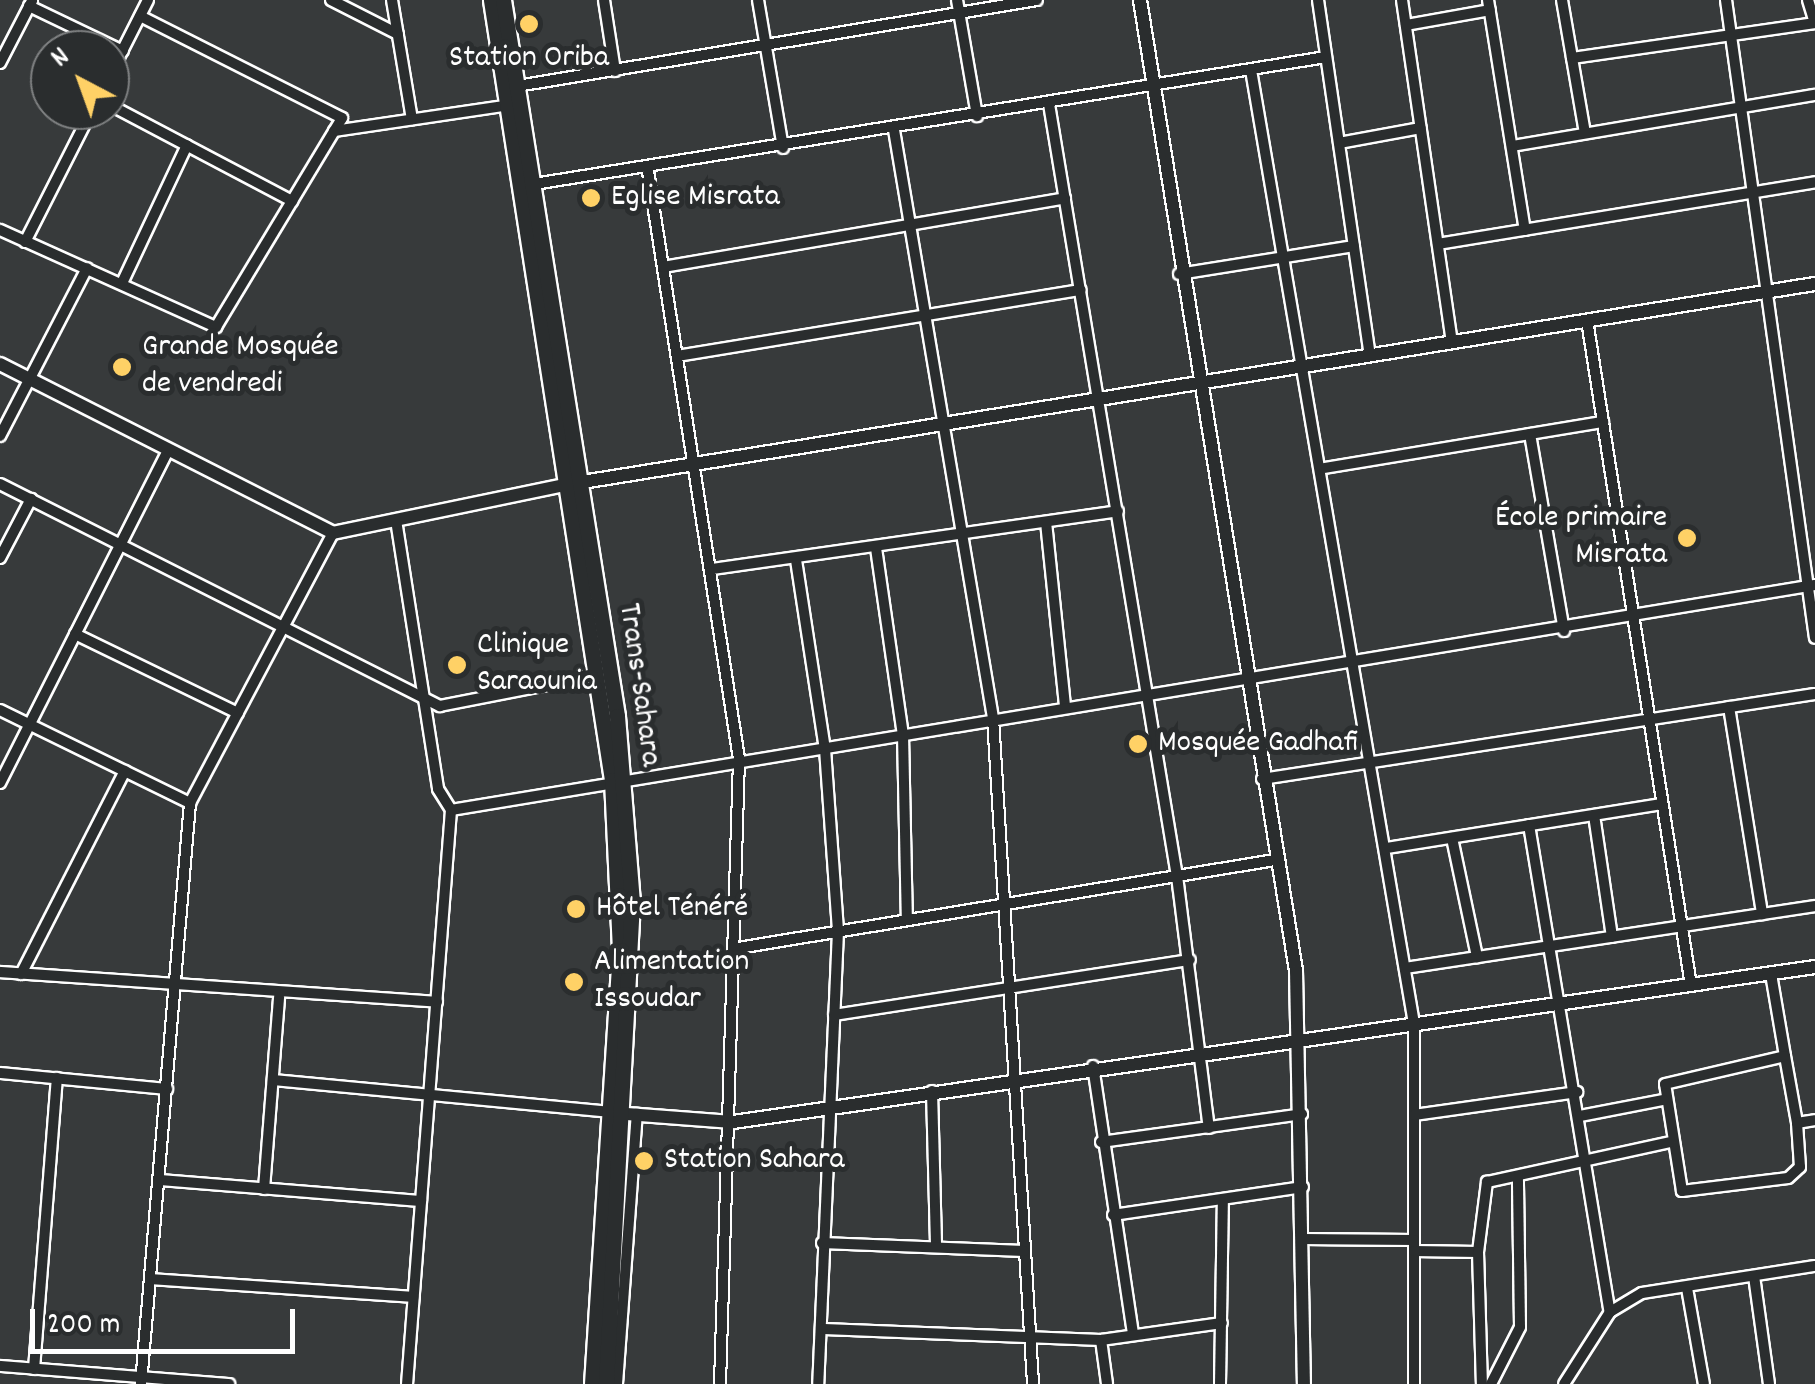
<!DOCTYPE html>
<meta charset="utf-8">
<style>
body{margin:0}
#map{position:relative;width:1815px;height:1384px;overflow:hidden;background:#373a3b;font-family:Dekko,sans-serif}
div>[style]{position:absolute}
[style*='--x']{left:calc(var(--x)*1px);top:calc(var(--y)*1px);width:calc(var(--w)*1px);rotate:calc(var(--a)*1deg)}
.roads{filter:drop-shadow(2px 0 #fff) drop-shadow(-2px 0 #fff) drop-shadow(0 2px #fff) drop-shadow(0 -2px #fff)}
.minor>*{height:10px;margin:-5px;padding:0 5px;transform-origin:5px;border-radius:5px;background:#2a2d2e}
.tertiary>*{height:12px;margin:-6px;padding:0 6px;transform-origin:6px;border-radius:6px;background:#2a2d2e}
.primary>*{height:15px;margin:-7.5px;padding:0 7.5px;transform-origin:7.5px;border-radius:7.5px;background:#2a2d2e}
.dots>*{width:28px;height:28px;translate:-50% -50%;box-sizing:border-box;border:5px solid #2a2d2e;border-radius:50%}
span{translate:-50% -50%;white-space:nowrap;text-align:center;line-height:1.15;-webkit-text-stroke:10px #2a2d2e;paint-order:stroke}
.poi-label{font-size:32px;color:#fff}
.left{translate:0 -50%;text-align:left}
.right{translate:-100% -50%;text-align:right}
.street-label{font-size:32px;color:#fff}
.north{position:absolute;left:30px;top:30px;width:100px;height:100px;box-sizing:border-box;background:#2a2d2e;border:2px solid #7f8182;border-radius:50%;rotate:319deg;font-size:28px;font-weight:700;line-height:40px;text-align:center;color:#fff}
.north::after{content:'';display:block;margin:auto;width:35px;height:45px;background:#ffd166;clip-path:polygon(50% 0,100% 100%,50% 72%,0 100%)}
.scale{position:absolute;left:30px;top:1309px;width:265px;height:45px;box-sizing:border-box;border:5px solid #fff;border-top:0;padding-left:12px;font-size:30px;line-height:35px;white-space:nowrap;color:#fff;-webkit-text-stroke:8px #2a2d2e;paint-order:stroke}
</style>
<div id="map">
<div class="roads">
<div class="minor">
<i style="--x:331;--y:0;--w:75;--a:26.9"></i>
<i style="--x:392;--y:0;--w:121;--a:80.5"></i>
<i style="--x:604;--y:0;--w:72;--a:81.2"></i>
<i style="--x:758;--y:0;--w:150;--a:80.4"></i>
<i style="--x:957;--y:0;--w:118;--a:80.2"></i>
<i style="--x:1318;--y:0;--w:359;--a:81.7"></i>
<i style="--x:1402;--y:0;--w:346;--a:81.7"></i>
<i style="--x:1488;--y:0;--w:233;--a:80.9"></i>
<i style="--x:1562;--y:0;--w:135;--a:80.2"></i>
<i style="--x:1726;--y:0;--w:644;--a:82.06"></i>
<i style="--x:1808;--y:0;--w:24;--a:73"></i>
<i style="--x:29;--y:6;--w:104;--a:25.6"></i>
<i style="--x:1406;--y:25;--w:85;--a:-10.1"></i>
<i style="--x:1572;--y:58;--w:246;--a:-8.2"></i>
<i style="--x:0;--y:63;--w:70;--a:-62.7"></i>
<i style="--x:1251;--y:70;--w:968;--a:80.3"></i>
<i style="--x:1414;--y:1024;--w:360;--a:90"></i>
<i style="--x:110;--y:75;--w:84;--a:-63.1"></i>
<i style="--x:511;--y:87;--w:533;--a:-9.39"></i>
<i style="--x:1049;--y:104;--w:783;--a:80.59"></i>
<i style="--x:1177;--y:876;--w:254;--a:82.8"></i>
<i style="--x:110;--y:105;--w:206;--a:27.8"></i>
<i style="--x:894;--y:130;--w:596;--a:80.44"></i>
<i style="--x:993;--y:718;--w:667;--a:86.56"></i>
<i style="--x:334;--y:131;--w:179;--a:-8.4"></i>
<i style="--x:1339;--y:143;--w:83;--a:-10.4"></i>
<i style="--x:1512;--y:146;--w:307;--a:-9.6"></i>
<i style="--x:648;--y:171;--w:595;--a:81.2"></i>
<i style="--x:739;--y:759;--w:625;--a:91.74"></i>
<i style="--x:534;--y:184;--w:802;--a:-9.11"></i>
<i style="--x:0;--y:230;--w:237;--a:24.2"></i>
<i style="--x:216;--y:327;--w:244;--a:-58.9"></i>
<i style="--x:342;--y:118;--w:226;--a:-153.2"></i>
<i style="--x:25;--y:242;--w:148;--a:-63.1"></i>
<i style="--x:1438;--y:244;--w:382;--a:-9.3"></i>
<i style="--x:663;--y:267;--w:408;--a:-9.7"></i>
<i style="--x:1179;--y:274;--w:177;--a:-9.1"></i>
<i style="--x:123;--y:281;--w:150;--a:-64.8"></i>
<i style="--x:1587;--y:320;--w:674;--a:81.12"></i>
<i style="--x:677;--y:356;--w:409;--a:-9.3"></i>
<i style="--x:1530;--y:434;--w:200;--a:80.2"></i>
<i style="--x:0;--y:436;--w:189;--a:-62.6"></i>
<i style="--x:1324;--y:468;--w:283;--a:-9.4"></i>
<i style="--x:0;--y:484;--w:493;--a:26.8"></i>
<i style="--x:440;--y:706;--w:161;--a:-11.1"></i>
<i style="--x:396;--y:520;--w:272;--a:81.1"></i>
<i style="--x:438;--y:789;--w:25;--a:58"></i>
<i style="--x:451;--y:810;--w:576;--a:94.38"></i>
<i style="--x:1046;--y:522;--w:184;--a:84.1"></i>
<i style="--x:876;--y:548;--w:189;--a:81.8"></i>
<i style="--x:903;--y:735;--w:185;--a:88.8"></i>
<i style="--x:0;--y:558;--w:67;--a:-62.3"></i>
<i style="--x:796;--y:560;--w:191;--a:81.3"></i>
<i style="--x:825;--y:749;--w:182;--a:85.9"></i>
<i style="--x:838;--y:931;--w:453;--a:92.5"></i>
<i style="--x:712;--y:569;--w:410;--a:-8.1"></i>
<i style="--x:75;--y:634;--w:181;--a:25.9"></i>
<i style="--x:1729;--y:707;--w:210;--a:80.9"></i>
<i style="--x:0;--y:710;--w:212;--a:26.1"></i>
<i style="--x:1262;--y:779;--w:559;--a:-8.74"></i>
<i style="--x:0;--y:783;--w:374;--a:-63.2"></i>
<i style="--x:451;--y:810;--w:1382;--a:-9.37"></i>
<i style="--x:1594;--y:815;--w:123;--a:81.6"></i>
<i style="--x:1529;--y:825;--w:494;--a:80.6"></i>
<i style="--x:1610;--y:1312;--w:85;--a:122.6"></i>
<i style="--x:1452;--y:838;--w:122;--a:78.1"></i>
<i style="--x:1387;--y:848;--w:278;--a:-9.1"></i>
<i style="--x:738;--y:948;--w:544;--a:-9.31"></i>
<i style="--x:1405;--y:968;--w:415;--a:-8.6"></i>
<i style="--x:0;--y:972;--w:438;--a:3.9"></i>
<i style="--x:21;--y:974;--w:228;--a:-62.9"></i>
<i style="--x:1771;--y:974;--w:83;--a:80.3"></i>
<i style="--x:1785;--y:1056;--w:68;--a:79.8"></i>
<i style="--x:1797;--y:1123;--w:44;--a:86.1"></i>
<i style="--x:1800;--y:1167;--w:16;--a:137"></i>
<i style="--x:1788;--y:1178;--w:107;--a:173"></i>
<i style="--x:1682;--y:1191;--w:108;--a:-99"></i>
<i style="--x:1665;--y:1084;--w:123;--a:-13.1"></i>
<i style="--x:834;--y:1015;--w:360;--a:-8.8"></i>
<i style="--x:1093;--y:1066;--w:271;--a:81.5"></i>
<i style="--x:0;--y:1073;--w:168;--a:5.5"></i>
<i style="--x:273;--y:1080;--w:340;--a:5.4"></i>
<i style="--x:932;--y:1091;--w:154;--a:88.5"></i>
<i style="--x:1414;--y:1115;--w:165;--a:-8"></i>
<i style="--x:1580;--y:1116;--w:85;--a:-10.9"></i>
<i style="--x:1797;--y:1123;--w:18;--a:-9"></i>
<i style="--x:1101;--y:1142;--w:203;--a:-7.9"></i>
<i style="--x:159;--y:1180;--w:263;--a:4.6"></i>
<i style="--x:264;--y:1189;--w:193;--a:-85.5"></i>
<i style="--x:1113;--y:1215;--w:192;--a:-8.4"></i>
<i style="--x:1303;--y:1239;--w:111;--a:0.5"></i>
<i style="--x:822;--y:1243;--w:202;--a:2.3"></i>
<i style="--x:1414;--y:1251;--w:64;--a:0.9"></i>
<i style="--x:1478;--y:1252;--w:71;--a:-82.7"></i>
<i style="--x:1487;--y:1182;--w:188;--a:-12.3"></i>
<i style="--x:1478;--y:1252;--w:132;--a:88.3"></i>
<i style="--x:1754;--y:1276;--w:109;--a:82.1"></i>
<i style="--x:151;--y:1279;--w:263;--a:3.9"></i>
<i style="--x:1687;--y:1288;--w:97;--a:80"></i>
<i style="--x:1610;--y:1312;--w:37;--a:-31"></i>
<i style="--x:1642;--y:1293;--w:175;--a:-8.9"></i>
<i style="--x:824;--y:1329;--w:277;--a:2.3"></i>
<i style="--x:1101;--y:1340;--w:122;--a:-8"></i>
<i style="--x:1101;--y:1340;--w:44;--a:82.2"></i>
<i style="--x:0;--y:1366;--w:230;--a:4.5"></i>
<i style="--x:34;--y:1369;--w:292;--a:-85.5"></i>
<i style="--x:141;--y:1384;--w:583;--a:-85.18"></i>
<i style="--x:190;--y:803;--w:306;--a:-62.1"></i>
<i style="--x:617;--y:1384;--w:271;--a:-85.8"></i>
<i style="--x:1220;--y:1384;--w:185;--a:-89.1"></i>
<i style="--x:1491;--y:1384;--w:64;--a:-63"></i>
<i style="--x:1520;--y:1327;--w:151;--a:-90.8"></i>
</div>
<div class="tertiary">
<i style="--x:1140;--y:0;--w:983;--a:80.87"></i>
<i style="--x:1296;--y:971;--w:413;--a:88.9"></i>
<i style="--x:0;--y:364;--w:373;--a:26.9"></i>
<i style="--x:333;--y:533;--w:242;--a:-11.7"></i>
<i style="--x:570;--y:484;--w:1261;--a:-9.13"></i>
<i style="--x:613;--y:1113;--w:120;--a:4.3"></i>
<i style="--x:733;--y:1122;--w:1093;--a:-8.15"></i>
</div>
<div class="primary">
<i style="--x:491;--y:0;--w:789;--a:81.18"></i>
<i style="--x:612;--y:780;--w:171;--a:87.3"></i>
<i style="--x:620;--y:951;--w:434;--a:93.7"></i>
<i style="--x:503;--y:0;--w:725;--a:80.95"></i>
<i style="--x:617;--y:716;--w:187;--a:85.4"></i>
<i style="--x:632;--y:902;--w:483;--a:93.1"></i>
</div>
</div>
<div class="dots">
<i style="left:529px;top:24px;background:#ffd166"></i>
<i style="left:591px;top:198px;background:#ffd166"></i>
<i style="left:122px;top:367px;background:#ffd166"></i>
<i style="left:1687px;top:538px;background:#ffd166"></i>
<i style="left:457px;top:665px;background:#ffd166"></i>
<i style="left:1138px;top:744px;background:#ffd166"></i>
<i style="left:576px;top:909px;background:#ffd166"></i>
<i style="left:574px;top:982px;background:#ffd166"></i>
<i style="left:644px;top:1161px;background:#ffd166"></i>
</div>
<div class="poi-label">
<span style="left:529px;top:59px">Station Oriba</span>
<span class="left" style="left:611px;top:198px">Eglise Misrata</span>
<span class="left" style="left:142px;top:367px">Grande Mosquée<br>de vendredi</span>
<span class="right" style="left:1667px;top:538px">École primaire<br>Misrata</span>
<span class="left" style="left:477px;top:665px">Clinique<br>Saraounia</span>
<span class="left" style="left:1158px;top:744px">Mosquée Gadhafi</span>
<span class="left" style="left:596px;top:909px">Hôtel Ténéré</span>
<span class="left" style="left:594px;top:982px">Alimentation<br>Issoudar</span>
<span class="left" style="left:664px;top:1161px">Station Sahara</span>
</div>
<div class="street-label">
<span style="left:638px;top:685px;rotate:82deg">Trans-Sahara</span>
</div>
<div class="north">N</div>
<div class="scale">200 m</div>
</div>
